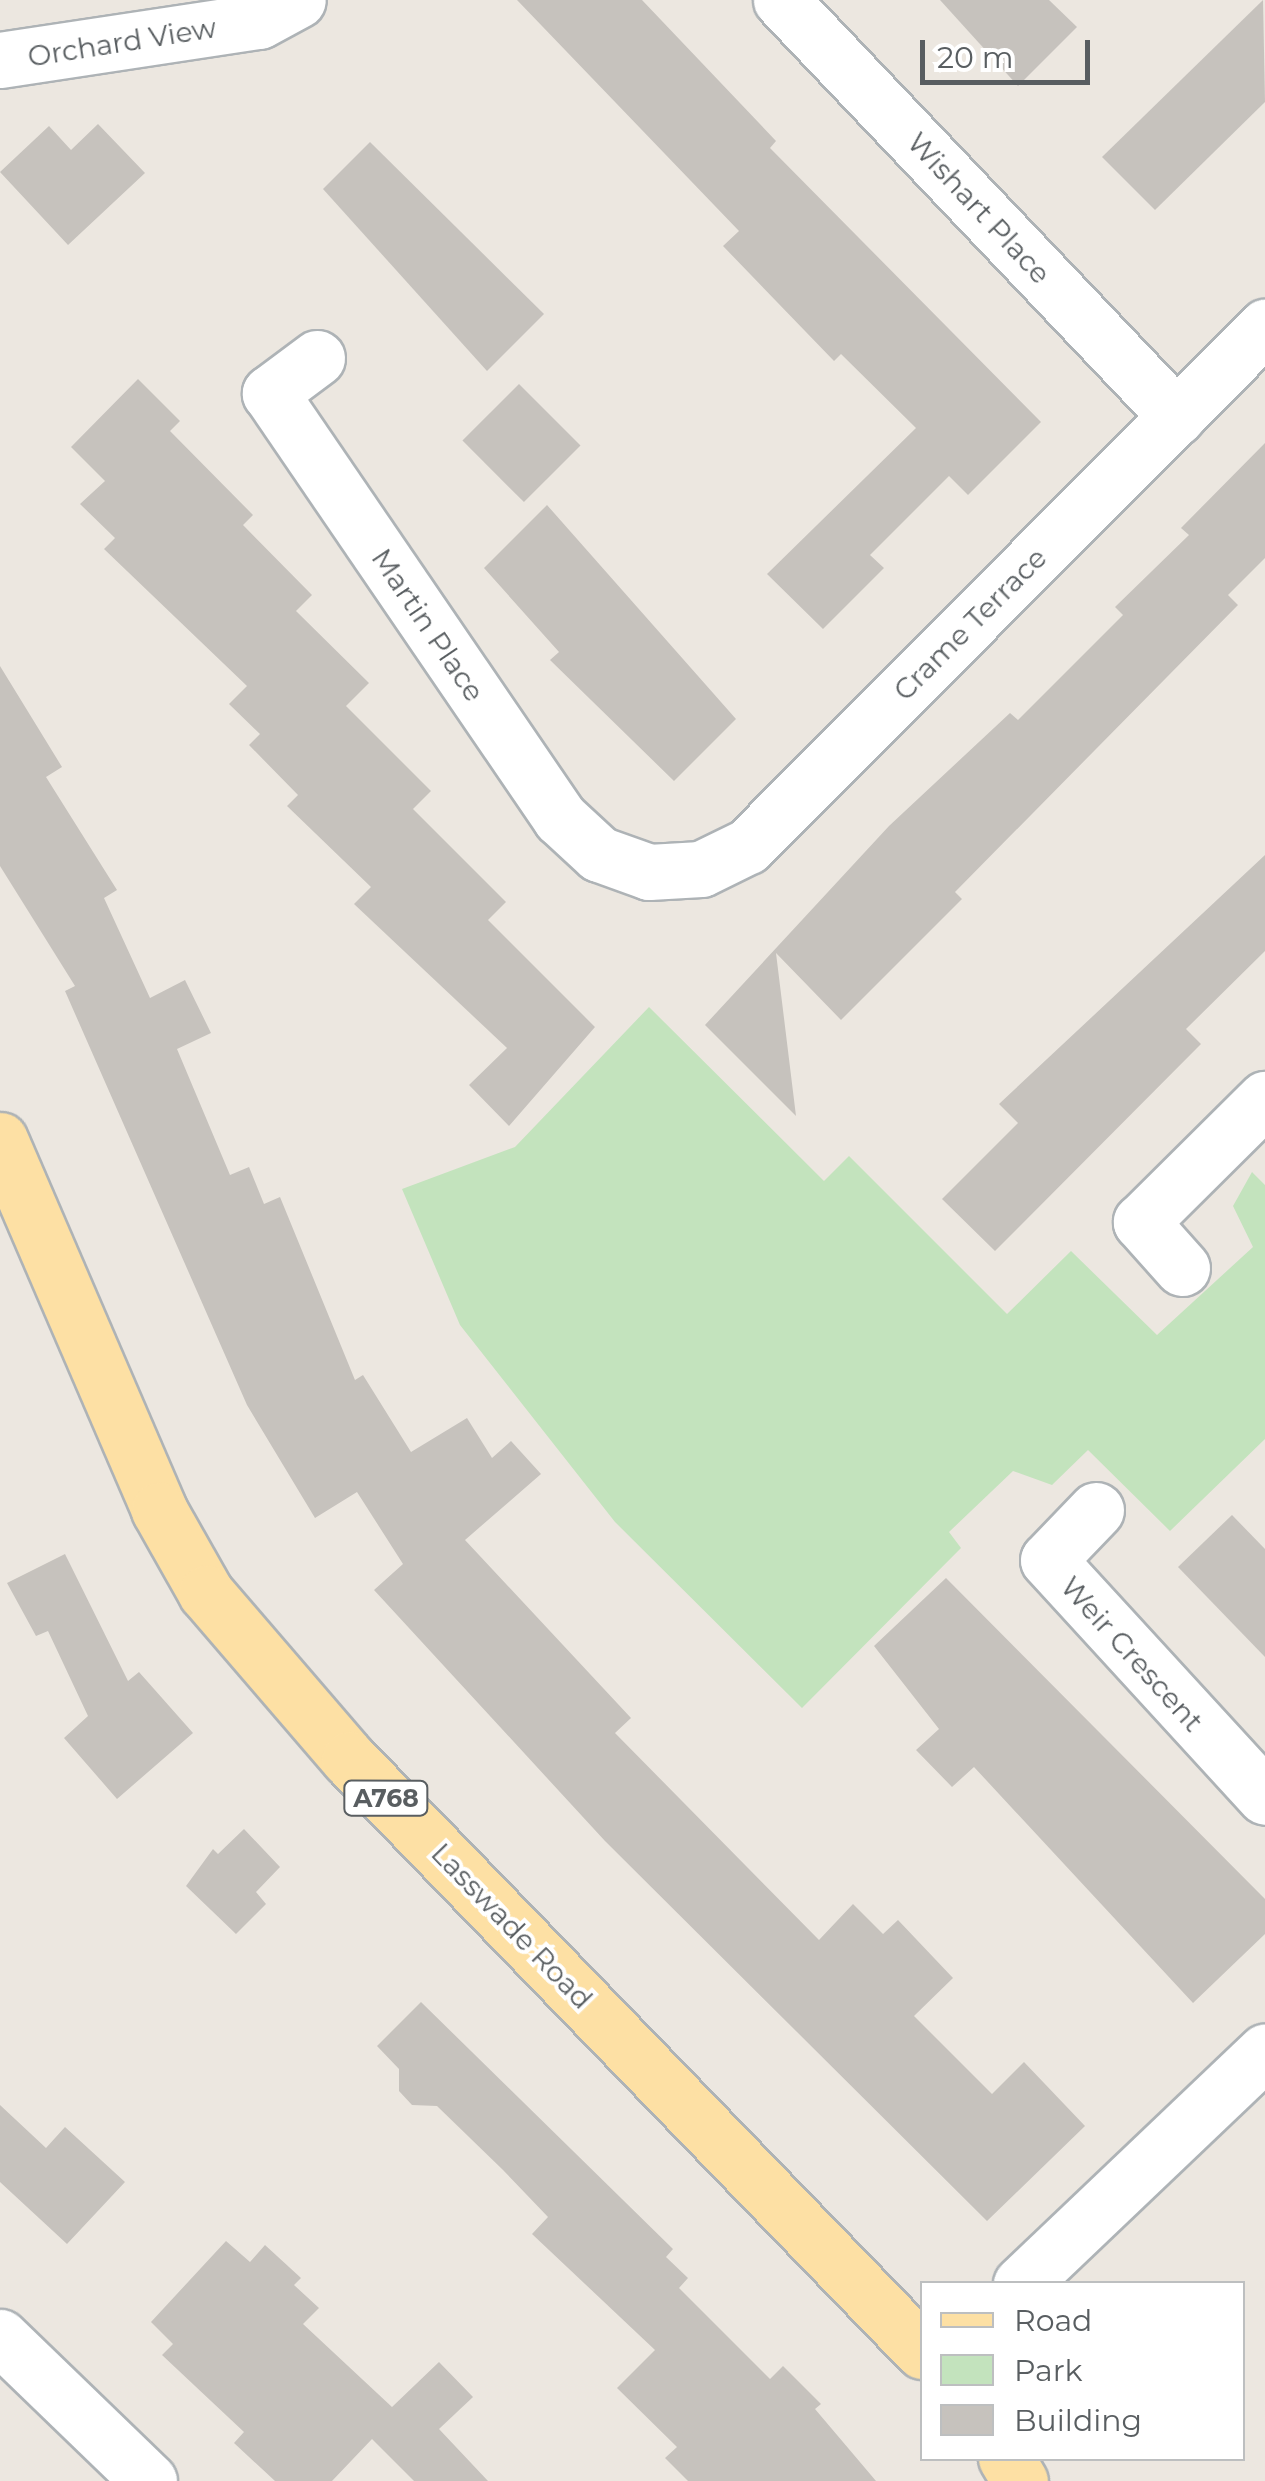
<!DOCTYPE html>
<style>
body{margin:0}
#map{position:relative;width:1265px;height:2481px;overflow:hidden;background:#ece7e0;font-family:Montserrat,sans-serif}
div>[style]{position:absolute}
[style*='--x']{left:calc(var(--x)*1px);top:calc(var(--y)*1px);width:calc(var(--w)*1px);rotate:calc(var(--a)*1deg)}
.green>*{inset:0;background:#c3e3bd}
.building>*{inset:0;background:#c6c2bd;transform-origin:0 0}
.roads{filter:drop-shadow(2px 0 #aeb3b6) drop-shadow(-2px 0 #aeb3b6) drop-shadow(0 2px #aeb3b6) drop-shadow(0 -2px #aeb3b6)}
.street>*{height:55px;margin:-27.5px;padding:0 27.5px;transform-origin:27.5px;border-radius:27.5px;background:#fff}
.primary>*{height:55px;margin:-27.5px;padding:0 27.5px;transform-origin:27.5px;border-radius:27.5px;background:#fde0a4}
span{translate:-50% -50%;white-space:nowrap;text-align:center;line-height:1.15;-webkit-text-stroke:8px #fff;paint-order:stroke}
.shield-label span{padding:2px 8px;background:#fff;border:2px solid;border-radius:8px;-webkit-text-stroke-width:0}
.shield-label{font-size:25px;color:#595e61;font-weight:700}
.street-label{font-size:28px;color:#595e61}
.legend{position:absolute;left:920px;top:2281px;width:325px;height:180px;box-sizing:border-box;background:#fff;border:2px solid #bdbfc0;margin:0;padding:12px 18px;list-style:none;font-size:30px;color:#595e61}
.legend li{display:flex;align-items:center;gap:20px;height:50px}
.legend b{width:50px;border:2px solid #bdbfc0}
.scale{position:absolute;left:920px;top:40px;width:170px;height:45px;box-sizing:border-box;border:5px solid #595e61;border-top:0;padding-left:12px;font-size:30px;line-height:35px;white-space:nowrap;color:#595e61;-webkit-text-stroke:8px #fff;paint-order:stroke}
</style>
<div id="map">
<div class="green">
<i style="clip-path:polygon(649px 1007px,824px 1181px,849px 1156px,1007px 1314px,1071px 1251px,1157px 1335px,1253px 1247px,1233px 1206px,1252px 1172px,1265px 1185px,1265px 1439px,1170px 1531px,1088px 1450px,1052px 1485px,1013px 1471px,949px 1532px,961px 1548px,802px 1708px,615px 1522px,460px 1325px,402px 1189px,515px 1147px)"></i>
</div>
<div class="building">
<i style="clip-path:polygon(517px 0,642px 0,776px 141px,770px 148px,1041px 422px,968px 495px,949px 476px,870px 555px,884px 568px,823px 629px,767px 574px,916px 428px,841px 354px,834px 361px,723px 246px,739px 231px)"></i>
<i style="clip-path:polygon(940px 0,1049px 0,1077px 27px,1018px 86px)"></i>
<i style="clip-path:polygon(1263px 0,1265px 102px,1155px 210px,1102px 157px)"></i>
<i style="clip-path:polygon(98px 124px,145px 173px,68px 245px,0 172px,49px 126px,71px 150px)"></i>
<i style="clip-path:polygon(370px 142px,544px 314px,487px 371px,323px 189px)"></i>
<i style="clip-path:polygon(138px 379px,180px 421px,170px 431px,253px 515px,243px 525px,312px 595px,296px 611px,369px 683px,346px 706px,431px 791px,413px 809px,506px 902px,488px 920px,595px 1027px,509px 1126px,469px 1085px,507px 1048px,354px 904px,371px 887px,287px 806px,298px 795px,249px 745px,260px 734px,229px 704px,247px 686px,104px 549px,115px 538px,80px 504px,105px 481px,71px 447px)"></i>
<i style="left:519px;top:384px;width:87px;height:80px;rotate:45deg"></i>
<i style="clip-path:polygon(1265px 443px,1265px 558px,1228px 595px,1238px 605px,955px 892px,962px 899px,841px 1020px,776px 953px,796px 1116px,705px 1025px,889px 826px,1010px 713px,1018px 720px,1123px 615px,1115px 607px,1189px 535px,1181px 528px)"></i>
<i style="clip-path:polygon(547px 505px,736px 719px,674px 781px,550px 660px,559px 652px,484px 568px)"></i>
<i style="clip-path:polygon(0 666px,62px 767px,46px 777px,117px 890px,104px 898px,150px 998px,185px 980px,211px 1033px,177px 1049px,230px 1175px,249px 1167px,264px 1204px,280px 1197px,355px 1380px,363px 1375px,411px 1452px,467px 1418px,492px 1458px,511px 1441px,541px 1474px,465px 1540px,631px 1718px,615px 1733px,819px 1940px,853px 1904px,883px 1934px,898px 1920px,953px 1978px,914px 2016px,992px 2094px,1024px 2062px,1085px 2126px,987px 2221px,605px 1841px,374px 1590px,403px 1564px,357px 1492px,315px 1518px,247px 1405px,65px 991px,75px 986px,0 866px)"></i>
<i style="clip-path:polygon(1265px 855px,1265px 951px,1186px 1029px,1201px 1044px,995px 1251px,942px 1199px,1018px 1123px,999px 1104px)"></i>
<i style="clip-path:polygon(1232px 1515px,1265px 1549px,1265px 1657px,1178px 1567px)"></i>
<i style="clip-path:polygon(65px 1554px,128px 1681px,139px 1672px,193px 1733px,117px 1799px,64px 1738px,88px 1716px,48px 1631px,36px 1636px,7px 1583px)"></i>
<i style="clip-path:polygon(946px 1578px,1265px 1899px,1265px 1934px,1193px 2003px,974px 1767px,952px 1787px,916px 1750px,939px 1729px,874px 1646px)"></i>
<i style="clip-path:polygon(244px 1829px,280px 1867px,256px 1892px,266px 1904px,236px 1934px,186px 1886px,213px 1849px,218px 1854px)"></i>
<i style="clip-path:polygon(421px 2002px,673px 2249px,666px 2257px,688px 2278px,679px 2288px,770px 2379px,783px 2366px,821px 2404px,815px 2409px,876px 2481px,688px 2481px,665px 2458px,677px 2447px,617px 2388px,655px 2350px,532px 2234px,548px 2217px,503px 2170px,437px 2106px,412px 2105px,399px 2091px,399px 2069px,377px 2046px)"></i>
<i style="clip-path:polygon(0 2105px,46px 2148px,65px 2127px,125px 2182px,67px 2244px,0 2182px)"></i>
<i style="clip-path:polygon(226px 2241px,250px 2262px,265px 2245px,301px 2278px,294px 2285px,319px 2308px,303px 2324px,392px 2407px,439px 2362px,473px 2397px,439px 2429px,488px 2481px,414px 2481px,372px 2439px,332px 2481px,275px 2481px,234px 2443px,244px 2432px,162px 2355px,173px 2344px,151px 2322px)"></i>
</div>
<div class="roads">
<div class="street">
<i style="--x:781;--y:0;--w:575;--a:46.48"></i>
<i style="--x:0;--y:60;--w:262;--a:-8.6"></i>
<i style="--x:259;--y:21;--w:44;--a:-28.3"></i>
<i style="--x:317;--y:358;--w:59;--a:143.3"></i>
<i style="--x:270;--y:393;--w:515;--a:55.69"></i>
<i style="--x:560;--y:818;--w:53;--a:42.7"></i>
<i style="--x:599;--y:854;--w:53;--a:19.8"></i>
<i style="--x:649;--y:872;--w:52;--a:-3.3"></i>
<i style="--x:701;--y:869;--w:52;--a:-26.1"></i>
<i style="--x:748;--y:846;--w:733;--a:-45.11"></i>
<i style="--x:1182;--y:1268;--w:62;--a:-131.7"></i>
<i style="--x:1141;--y:1222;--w:175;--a:-44.8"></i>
<i style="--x:1096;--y:1510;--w:69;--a:133.8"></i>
<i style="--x:1048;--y:1560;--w:321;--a:47.5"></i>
<i style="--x:1021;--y:2284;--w:337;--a:-43.6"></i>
<i style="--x:0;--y:2337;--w:207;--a:44"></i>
</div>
<div class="primary">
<i style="--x:0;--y:1140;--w:403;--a:66.7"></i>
<i style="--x:159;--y:1510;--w:95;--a:60.5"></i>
<i style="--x:206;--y:1593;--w:219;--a:49.3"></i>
<i style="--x:349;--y:1759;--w:824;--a:45.93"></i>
<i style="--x:1006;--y:2458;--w:27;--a:59"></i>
</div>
</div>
<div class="shield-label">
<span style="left:386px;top:1798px">A768</span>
</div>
<div class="street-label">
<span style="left:122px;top:42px;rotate:-9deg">Orchard View</span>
<span style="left:979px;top:208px;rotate:47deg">Wishart Place</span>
<span style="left:970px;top:624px;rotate:-45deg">Crame Terrace</span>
<span style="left:428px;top:625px;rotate:56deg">Martin Place</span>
<span style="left:1132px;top:1654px;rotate:48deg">Weir Crescent</span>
<span style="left:512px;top:1926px;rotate:46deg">Lasswade Road</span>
</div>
<ul class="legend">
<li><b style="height:12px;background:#fde0a4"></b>Road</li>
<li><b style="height:28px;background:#c3e3bd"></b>Park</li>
<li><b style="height:28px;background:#c6c2bd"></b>Building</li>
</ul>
<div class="scale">20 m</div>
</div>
